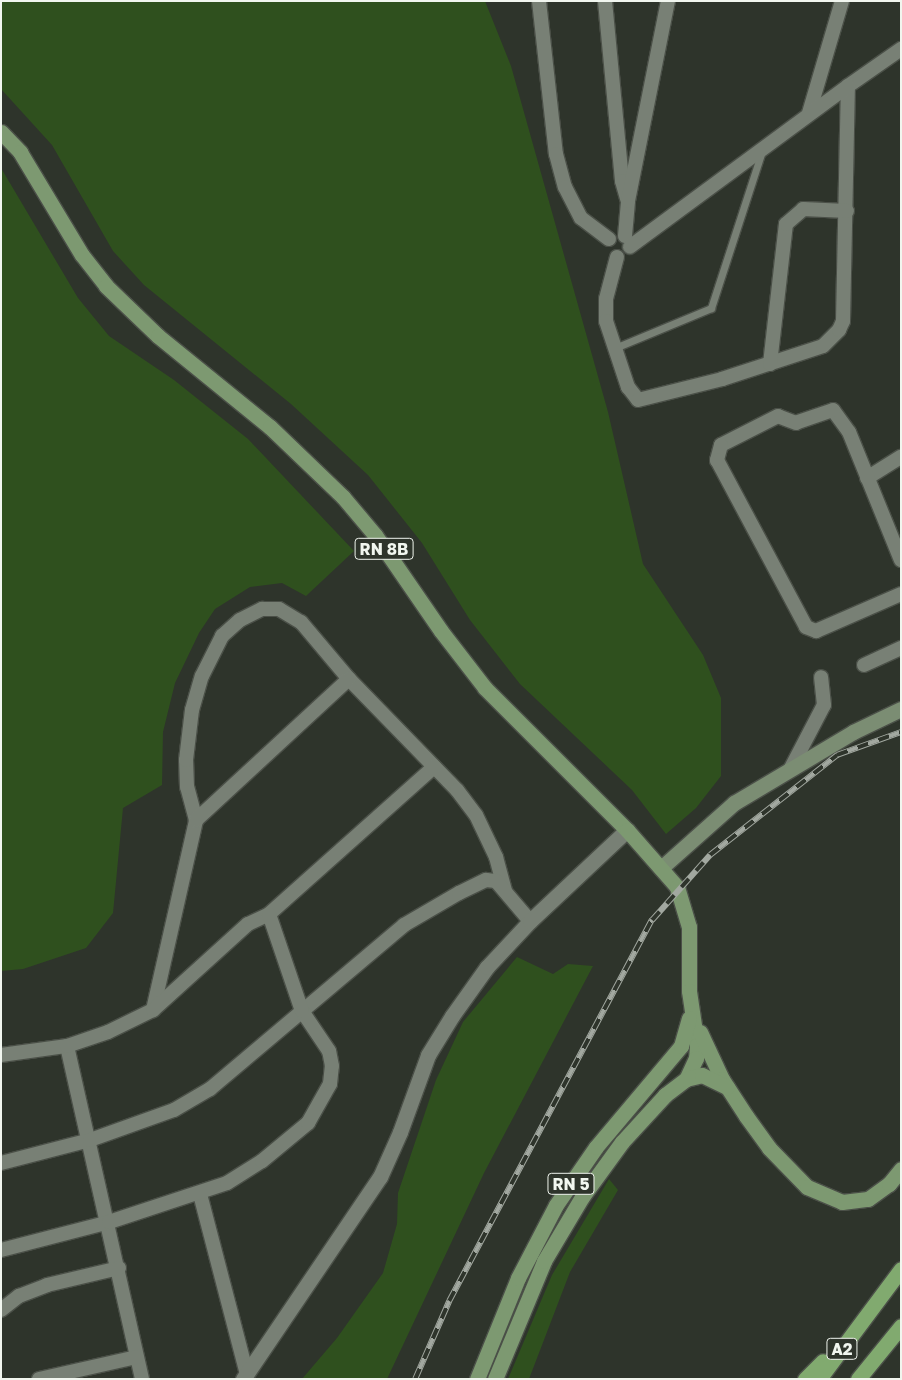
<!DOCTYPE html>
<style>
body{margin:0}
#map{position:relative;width:902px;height:1380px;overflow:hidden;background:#2e342b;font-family:"Golos Text",sans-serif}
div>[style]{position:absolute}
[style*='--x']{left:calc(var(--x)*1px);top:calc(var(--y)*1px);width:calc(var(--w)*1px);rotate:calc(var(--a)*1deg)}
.green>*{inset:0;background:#2f501e}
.roads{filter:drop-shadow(1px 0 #4b5048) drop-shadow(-1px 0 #4b5048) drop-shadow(0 1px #4b5048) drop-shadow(0 -1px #4b5048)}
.service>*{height:7px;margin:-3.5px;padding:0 3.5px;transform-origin:3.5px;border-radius:3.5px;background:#788075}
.minor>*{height:14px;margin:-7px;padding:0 7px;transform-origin:7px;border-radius:7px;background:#788075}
.tertiary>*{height:15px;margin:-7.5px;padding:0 7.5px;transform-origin:7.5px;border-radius:7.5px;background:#788075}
.secondary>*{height:15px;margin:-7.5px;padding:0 7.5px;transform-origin:7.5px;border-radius:7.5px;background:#7b8d73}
.primary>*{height:15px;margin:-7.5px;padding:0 7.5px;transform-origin:7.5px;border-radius:7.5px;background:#7d9971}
.motorway>*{height:15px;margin:-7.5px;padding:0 7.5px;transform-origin:7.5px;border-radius:7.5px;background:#81aa6f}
.rail>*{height:5.5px;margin-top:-2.75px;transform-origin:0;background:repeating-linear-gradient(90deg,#2e342b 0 11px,#a2a8a0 0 22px);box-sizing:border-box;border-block:1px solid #a2a8a0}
span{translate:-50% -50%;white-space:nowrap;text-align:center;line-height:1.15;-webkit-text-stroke:4.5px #2e342b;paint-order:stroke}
.shield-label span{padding:1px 4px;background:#2e342b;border:1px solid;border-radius:4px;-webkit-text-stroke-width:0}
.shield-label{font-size:16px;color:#f1f6ef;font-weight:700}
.frame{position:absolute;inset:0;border:2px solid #f1f6ef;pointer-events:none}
</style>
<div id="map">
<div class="green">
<i style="clip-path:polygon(1px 1px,485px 1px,511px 66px,608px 412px,643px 564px,703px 655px,721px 698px,721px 776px,696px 808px,666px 834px,632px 790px,520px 684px,470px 620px,422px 543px,368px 475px,291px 404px,144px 285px,113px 251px,52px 145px,1px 89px)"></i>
<i style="clip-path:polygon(1px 168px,78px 298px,109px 336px,174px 380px,248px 439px,354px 551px,306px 596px,282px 583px,250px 587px,215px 609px,199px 633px,175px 683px,163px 732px,162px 785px,123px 808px,113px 913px,86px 948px,23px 969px,1px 971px)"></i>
<i style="clip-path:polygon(517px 957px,553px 974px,568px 964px,593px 966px,484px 1173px,387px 1379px,302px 1379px,337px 1338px,383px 1273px,397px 1224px,398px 1193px,436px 1080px,463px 1022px)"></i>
<i style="clip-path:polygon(609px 1179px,618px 1190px,570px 1272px,529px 1379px,508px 1379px,552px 1275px)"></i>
</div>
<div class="roads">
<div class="service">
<i style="--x:615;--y:348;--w:104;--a:-22.6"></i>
<i style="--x:711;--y:308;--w:165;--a:-72"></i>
</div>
<div class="minor">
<i style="--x:539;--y:1;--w:154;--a:83.7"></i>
<i style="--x:556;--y:154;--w:34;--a:75"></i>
<i style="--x:565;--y:187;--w:35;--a:63"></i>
<i style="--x:581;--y:218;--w:35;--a:37"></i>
<i style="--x:605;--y:1;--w:181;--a:84.6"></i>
<i style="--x:622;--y:181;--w:19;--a:74"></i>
<i style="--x:848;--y:86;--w:65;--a:-34.9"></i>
<i style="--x:809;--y:113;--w:117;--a:-73.6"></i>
<i style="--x:625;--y:236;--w:35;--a:-85"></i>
<i style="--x:628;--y:201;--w:204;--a:-78.7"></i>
<i style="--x:617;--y:257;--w:43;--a:104.7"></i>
<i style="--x:606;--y:299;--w:22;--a:90"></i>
<i style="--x:606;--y:321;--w:70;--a:71.6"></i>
<i style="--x:628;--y:387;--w:16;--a:52"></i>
<i style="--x:638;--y:400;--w:87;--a:-14"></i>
<i style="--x:722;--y:379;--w:106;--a:-18.1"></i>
<i style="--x:823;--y:346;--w:23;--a:-45"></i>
<i style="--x:839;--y:330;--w:10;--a:-66"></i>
<i style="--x:843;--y:321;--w:235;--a:-88.8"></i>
<i style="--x:848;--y:86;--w:271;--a:143.6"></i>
<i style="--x:770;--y:364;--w:141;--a:-83.5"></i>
<i style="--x:786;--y:224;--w:23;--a:-41"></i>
<i style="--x:803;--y:209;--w:44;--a:2.6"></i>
<i style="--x:867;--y:478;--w:40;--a:-32"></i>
<i style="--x:901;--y:560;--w:138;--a:-112.1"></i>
<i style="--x:849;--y:432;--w:27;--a:-126"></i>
<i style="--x:833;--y:410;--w:39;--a:161"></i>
<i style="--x:796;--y:423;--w:19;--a:-159"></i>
<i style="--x:778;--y:416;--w:64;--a:153"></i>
<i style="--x:721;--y:445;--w:16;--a:105"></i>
<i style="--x:717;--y:460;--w:189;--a:61.9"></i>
<i style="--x:806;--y:627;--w:11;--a:22"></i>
<i style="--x:816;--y:631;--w:93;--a:-23.5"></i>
<i style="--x:864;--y:665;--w:41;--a:-24.7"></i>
<i style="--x:791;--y:768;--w:71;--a:-62.4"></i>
<i style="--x:824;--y:705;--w:28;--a:-96"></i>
<i style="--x:196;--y:820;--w:34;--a:-105"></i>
<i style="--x:187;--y:787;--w:27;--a:-92"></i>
<i style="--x:186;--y:760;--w:50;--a:-83.2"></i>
<i style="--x:192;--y:710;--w:35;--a:-74"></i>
<i style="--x:202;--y:676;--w:45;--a:-63.4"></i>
<i style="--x:222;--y:636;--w:24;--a:-42"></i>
<i style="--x:240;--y:620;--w:25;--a:-27"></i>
<i style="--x:262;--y:609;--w:17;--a:0"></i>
<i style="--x:279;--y:609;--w:26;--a:31"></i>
<i style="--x:301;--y:622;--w:75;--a:49.9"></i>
<i style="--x:349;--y:679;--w:155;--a:45.8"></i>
<i style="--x:457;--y:790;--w:31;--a:53"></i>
<i style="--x:476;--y:815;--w:47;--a:64.5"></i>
<i style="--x:496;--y:857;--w:34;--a:75"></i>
<i style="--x:153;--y:1010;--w:195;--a:-77.2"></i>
<i style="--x:196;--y:820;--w:208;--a:-42.7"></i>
<i style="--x:67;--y:1046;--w:341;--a:77.3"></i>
<i style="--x:1;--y:1055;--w:67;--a:-7.8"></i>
<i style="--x:67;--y:1046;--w:43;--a:-18.9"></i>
<i style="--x:108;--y:1032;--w:50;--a:-26.1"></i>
<i style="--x:153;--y:1010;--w:128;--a:-42.2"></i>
<i style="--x:248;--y:924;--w:23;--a:-25"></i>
<i style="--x:269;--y:914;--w:221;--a:-41.7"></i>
<i style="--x:1;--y:1163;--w:92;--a:-14.5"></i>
<i style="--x:90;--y:1140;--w:89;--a:-19.7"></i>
<i style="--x:174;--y:1110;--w:42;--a:-30.3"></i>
<i style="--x:210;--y:1089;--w:254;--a:-40.2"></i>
<i style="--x:404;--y:925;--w:64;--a:-30.2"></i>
<i style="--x:459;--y:893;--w:30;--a:-26"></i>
<i style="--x:486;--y:880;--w:10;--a:6"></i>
<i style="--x:496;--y:881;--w:52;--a:49.6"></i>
<i style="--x:200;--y:1194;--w:186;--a:75.4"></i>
<i style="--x:1;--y:1250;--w:112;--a:-14.5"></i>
<i style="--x:109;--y:1222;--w:124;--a:-18.3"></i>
<i style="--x:227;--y:1183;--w:41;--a:-32.2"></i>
<i style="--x:262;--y:1161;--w:60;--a:-39.6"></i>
<i style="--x:308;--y:1123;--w:45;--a:-60.6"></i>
<i style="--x:330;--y:1084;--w:18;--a:-84"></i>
<i style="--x:332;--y:1066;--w:15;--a:-101"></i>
<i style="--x:329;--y:1051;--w:48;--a:-124"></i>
<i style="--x:302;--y:1011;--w:102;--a:-108.8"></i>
<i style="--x:1;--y:1310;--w:23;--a:-38"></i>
<i style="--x:19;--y:1296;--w:30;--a:-21"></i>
<i style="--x:47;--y:1285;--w:74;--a:-13.3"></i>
<i style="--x:39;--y:1379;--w:100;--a:-12.7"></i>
</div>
<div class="tertiary">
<i style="--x:243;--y:1379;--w:244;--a:-55.9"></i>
<i style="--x:380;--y:1177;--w:49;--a:-66"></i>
<i style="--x:400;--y:1132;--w:82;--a:-70"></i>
<i style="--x:428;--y:1055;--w:46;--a:-58.4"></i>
<i style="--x:452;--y:1016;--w:60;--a:-54.5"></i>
<i style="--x:487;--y:967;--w:63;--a:-46.9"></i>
<i style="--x:530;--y:921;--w:133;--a:-43.2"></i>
</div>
<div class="secondary">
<i style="--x:661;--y:868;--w:98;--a:-41.7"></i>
<i style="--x:734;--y:803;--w:139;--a:-30.8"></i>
<i style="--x:853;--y:732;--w:53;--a:-25.6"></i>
</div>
<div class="primary">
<i style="--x:1;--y:132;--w:28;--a:46"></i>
<i style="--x:20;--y:152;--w:120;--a:59"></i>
<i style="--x:82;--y:255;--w:39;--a:52"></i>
<i style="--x:106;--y:286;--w:72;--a:43.9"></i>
<i style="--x:158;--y:336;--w:144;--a:39.1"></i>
<i style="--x:270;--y:427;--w:101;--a:43.8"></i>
<i style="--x:343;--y:497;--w:50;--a:49.9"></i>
<i style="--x:375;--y:535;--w:116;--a:55.5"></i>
<i style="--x:441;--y:631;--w:72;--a:52.3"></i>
<i style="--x:485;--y:688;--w:201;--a:45"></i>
<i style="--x:627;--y:830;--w:76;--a:48.7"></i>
<i style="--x:677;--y:887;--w:42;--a:73.3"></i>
<i style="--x:689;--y:927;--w:64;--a:90"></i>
<i style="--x:689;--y:991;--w:55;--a:81.6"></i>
<i style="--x:697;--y:1045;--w:13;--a:94"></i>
<i style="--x:696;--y:1058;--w:23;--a:115"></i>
<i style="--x:700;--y:1032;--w:52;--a:64.9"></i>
<i style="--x:722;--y:1079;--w:44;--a:57"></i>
<i style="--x:746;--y:1116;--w:39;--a:54"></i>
<i style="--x:769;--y:1148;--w:54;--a:45.7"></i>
<i style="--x:807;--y:1187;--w:38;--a:23"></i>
<i style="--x:842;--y:1202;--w:26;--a:-7"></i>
<i style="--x:868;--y:1199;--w:26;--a:-36"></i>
<i style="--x:889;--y:1184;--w:19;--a:-51"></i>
<i style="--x:477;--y:1379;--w:109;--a:-67.9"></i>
<i style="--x:518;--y:1278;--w:82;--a:-62.5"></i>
<i style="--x:556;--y:1205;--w:70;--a:-55.4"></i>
<i style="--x:596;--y:1147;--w:132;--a:-49.9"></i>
<i style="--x:681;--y:1046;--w:29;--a:-74"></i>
<i style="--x:495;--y:1379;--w:128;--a:-67.4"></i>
<i style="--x:544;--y:1261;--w:74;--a:-59.3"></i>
<i style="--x:582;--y:1197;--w:68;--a:-54"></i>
<i style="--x:622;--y:1142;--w:64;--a:-47.5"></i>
<i style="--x:665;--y:1095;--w:26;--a:-37"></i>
<i style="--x:686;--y:1079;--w:16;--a:-14"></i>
<i style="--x:702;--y:1075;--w:28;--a:26"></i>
</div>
<div class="motorway">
<i style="--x:805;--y:1379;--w:25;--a:-45"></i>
<i style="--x:819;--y:1379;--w:137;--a:-53.3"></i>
<i style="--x:858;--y:1379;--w:68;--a:-50.9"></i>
</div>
</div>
<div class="rail">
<i style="--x:415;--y:1379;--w:85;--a:-66.4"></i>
<i style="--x:449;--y:1301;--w:432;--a:-62"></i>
<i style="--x:652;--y:920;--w:87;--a:-48.3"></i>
<i style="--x:710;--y:855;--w:162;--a:-38.2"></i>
<i style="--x:837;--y:755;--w:68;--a:-19.8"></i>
</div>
<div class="shield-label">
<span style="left:384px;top:549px">RN 8B</span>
<span style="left:571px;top:1184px">RN 5</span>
<span style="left:842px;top:1349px">A2</span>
</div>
<div class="frame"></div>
</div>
